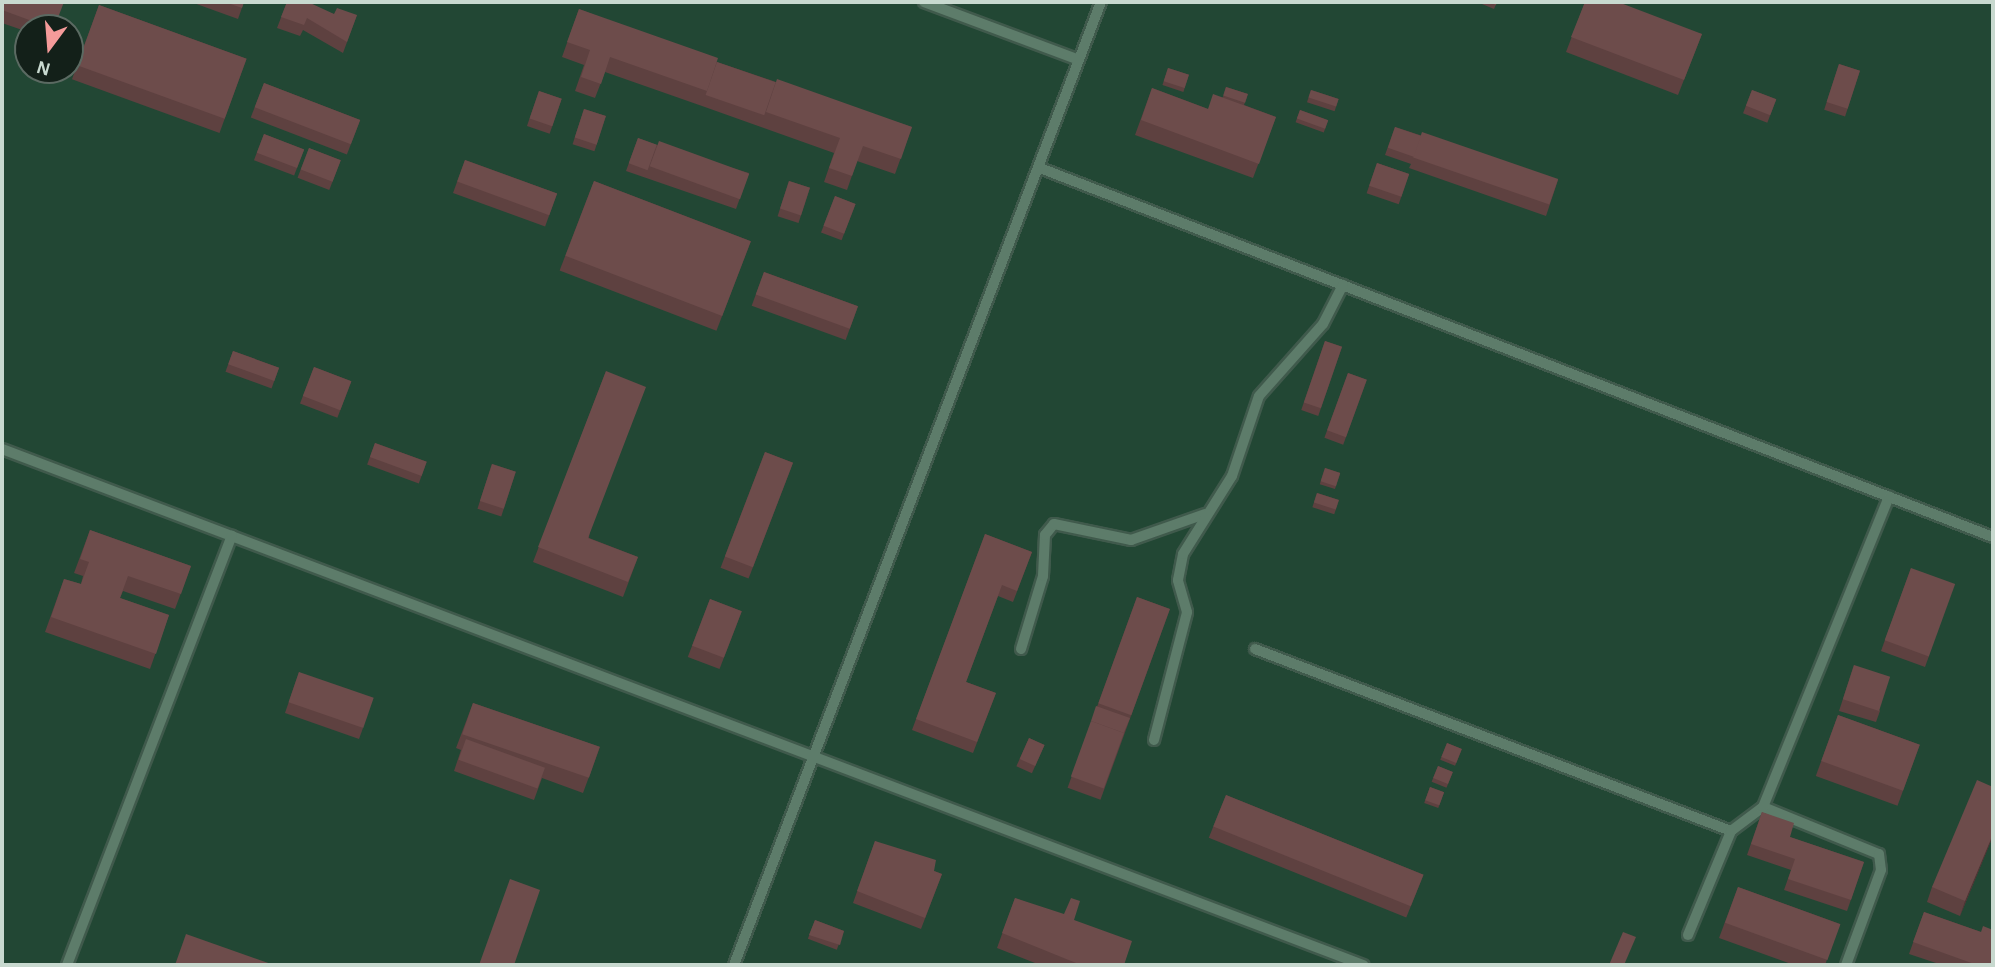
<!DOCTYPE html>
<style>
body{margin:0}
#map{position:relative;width:1995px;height:967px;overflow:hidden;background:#1f3c2c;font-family:"Alegreya Sans",sans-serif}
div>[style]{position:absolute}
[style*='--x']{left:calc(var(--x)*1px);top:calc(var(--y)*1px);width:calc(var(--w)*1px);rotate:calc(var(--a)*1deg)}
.built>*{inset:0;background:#224734}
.roads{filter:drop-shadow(2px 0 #405a4c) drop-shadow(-2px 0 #405a4c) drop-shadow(0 2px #405a4c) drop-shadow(0 -2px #405a4c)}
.lane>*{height:10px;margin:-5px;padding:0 5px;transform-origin:5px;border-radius:5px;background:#5d7c6a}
.wall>*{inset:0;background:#5e4140;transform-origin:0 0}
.shaded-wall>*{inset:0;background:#4c3534}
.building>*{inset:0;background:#6d4c4b;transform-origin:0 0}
span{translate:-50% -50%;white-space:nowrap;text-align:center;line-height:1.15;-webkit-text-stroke:7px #132019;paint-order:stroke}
.frame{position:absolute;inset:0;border:4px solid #c8d9cf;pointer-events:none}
.north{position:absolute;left:14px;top:14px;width:70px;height:70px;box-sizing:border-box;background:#132019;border:2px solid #5b6a62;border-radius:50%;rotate:196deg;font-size:19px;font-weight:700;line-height:28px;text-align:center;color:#c8d9cf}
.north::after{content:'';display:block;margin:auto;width:24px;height:32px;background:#f59b9a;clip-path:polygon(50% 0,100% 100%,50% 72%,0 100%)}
</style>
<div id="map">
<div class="built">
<i style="clip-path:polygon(evenodd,2px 2px,1993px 2px,1993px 965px,2px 965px,2px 2px,28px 28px,70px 28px,70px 70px,28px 70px,28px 28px)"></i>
</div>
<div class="roads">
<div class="lane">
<i style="--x:924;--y:2;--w:165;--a:20.5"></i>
<i style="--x:1040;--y:168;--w:1022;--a:21.17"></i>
<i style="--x:2;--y:449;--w:1456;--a:20.76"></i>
<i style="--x:1021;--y:649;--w:76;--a:-73.2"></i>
<i style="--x:1043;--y:576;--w:41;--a:-87.2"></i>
<i style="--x:1045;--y:535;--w:14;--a:-51"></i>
<i style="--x:1054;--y:524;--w:79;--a:11.7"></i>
<i style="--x:1131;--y:540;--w:78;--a:-19.4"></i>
<i style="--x:1255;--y:649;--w:510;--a:20.92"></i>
<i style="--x:1154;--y:740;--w:132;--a:-75.5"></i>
<i style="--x:1187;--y:612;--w:33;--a:-106"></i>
<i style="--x:1178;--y:580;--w:26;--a:-79"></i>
<i style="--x:1183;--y:554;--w:92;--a:-57.9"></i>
<i style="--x:1232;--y:476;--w:84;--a:-71.4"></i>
<i style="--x:1259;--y:396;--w:96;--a:-48.4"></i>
<i style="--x:1323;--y:324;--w:44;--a:-62.9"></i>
<i style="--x:1763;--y:807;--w:125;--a:22.1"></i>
<i style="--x:1879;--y:854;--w:16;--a:83"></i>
<i style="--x:1881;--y:870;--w:101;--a:110.2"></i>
<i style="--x:1688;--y:935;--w:113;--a:-67.5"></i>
<i style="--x:1731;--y:831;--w:40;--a:-37"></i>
<i style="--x:1763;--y:807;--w:335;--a:-67.9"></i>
<i style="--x:67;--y:965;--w:460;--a:-69"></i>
<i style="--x:734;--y:965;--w:1031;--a:-69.14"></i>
</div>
</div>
<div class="wall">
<i style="clip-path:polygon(2px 2px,54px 28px,28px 28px,28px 32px,2px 23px)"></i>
<i style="clip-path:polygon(191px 2px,244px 2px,238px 19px)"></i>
<i style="clip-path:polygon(287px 2px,334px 14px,357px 15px,343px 53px,303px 30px,300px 36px,277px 28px)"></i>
<i style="clip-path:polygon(1483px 2px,1497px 2px,1494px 9px,1482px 4px)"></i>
<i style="clip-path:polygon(1585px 2px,1702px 34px,1678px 95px,1566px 52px)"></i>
<i style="left:99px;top:5px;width:157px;height:79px;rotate:20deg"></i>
<i style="clip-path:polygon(579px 9px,717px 62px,776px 82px,912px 127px,895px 174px,857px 161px,847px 190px,824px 182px,834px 153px,761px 127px,761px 126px,761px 127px,702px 106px,702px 105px,702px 106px,605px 72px,595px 98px,575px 91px,584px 65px,562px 57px)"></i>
<i style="left:1839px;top:64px;width:22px;height:48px;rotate:18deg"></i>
<i style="left:1168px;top:68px;width:22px;height:18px;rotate:18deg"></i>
<i style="left:264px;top:83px;width:103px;height:37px;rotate:21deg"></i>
<i style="clip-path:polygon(1226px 87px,1248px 94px,1244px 105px,1276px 117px,1253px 178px,1135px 135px,1152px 88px,1208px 109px,1223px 97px)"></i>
<i style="left:1311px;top:90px;width:29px;height:13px;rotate:18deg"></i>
<i style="left:1752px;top:90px;width:26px;height:25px;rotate:21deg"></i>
<i style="left:539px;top:91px;width:24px;height:37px;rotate:19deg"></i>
<i style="left:584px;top:109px;width:23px;height:37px;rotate:18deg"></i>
<i style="left:1300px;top:110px;width:30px;height:13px;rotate:20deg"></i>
<i style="clip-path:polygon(1395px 127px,1558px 180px,1546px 216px,1409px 168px,1411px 164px,1385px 155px)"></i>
<i style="left:264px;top:134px;width:43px;height:28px;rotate:21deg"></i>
<i style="clip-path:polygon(638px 138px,657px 145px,749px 173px,736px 209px,626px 171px)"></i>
<i style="left:309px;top:148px;width:34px;height:32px;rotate:21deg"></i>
<i style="left:465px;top:160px;width:98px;height:35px;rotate:20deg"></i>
<i style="left:1377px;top:163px;width:34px;height:32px;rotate:19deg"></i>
<i style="left:594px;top:181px;width:168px;height:96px;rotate:21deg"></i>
<i style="left:789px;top:181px;width:22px;height:37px;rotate:18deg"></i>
<i style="left:835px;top:196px;width:22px;height:39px;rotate:21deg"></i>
<i style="left:764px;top:272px;width:100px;height:36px;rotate:20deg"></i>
<i style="left:1325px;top:341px;width:18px;height:73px;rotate:19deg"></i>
<i style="left:233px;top:351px;width:49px;height:22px;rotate:20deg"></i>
<i style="left:314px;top:367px;width:40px;height:39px;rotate:21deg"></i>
<i style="clip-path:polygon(606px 371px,589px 538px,638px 557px,623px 597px,533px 562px)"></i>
<i style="left:1348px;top:373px;width:20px;height:69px;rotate:20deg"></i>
<i style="left:375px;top:443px;width:55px;height:23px;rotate:20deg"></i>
<i style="left:765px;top:452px;width:30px;height:124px;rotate:21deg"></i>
<i style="left:492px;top:464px;width:25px;height:47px;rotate:18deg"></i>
<i style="left:1325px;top:468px;width:16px;height:17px;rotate:18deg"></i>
<i style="left:1317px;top:493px;width:23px;height:15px;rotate:18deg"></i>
<i style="clip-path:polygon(90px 530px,191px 566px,175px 609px,123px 591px,120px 598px,169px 615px,150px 669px,45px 632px,64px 579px,81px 584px,83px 576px,74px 573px)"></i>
<i style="clip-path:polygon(985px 534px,1032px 552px,1013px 602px,998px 596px,966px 682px,996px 693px,973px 753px,912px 730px)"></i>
<i style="clip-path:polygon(1911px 568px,1929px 656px,1925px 667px,1881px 651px)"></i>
<i style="left:1137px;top:597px;width:35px;height:203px;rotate:20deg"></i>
<i style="left:710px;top:599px;width:34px;height:62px;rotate:21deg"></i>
<i style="clip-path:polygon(1854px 665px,1880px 711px,1876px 722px,1839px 711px)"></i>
<i style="clip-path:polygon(299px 672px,363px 728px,359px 739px,285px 713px)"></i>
<i style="clip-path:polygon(473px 703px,600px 747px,583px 793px,542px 778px,534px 800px,454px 771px,461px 750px,456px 748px)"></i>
<i style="left:1838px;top:715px;width:87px;height:65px;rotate:20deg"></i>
<i style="left:1029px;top:738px;width:17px;height:31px;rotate:24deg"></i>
<i style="left:1447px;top:743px;width:16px;height:18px;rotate:22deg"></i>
<i style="left:1438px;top:766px;width:16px;height:17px;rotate:22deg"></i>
<i style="left:1430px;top:787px;width:15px;height:17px;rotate:20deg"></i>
<i style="clip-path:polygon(1993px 787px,1993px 836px,1960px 916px,1927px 902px,1932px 887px)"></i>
<i style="left:1226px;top:795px;width:213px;height:46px;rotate:22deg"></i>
<i style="clip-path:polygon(1762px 812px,1790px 837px,1864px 862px,1847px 911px,1784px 890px,1791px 870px,1747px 855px)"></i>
<i style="clip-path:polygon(875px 841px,934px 871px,942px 874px,921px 929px,853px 903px)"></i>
<i style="clip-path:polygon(1738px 887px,1840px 924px,1825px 965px,1794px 965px,1719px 938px)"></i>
<i style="clip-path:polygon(1015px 898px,1074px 920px,1124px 965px,1040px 965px,997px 948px)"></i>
<i style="clip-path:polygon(1924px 912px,1981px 932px,1993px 965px,1942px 965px,1909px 954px)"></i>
<i style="left:815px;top:920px;width:31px;height:20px;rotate:21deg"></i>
</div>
<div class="shaded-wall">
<i style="clip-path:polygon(1993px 834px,1993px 836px,1960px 916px,1965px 901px)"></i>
</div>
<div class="building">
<i style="clip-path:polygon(2px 2px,64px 2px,54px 28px,51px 28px,2px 10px)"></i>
<i style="clip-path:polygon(225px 2px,244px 2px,242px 8px)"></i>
<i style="clip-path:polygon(287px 2px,308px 2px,334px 14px,337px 8px,357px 15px,347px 42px,307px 18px,304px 25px,281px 17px)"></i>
<i style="clip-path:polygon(1488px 2px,1497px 2px,1496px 5px)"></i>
<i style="clip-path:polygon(1585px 2px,1618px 2px,1702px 34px,1684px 80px,1571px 37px)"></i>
<i style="left:99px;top:5px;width:157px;height:64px;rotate:20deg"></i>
<i style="clip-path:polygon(579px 9px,718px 58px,707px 91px,610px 57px,601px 84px,581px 77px,590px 50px,567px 42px)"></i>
<i style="left:717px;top:62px;width:62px;height:35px;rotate:19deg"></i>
<i style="left:1839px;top:64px;width:22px;height:40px;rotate:18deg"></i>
<i style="left:1168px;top:68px;width:22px;height:14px;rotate:18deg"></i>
<i style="clip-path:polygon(777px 79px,912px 127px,901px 159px,863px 146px,852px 176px,829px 168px,840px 138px,766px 112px)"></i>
<i style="left:264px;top:83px;width:103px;height:26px;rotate:21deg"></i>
<i style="left:1226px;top:87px;width:23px;height:9px;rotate:18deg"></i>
<i style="clip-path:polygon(1152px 88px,1208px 109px,1213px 94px,1276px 117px,1259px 164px,1141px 120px)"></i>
<i style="left:1311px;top:90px;width:29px;height:8px;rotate:18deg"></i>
<i style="left:1752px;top:90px;width:26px;height:17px;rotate:21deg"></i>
<i style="left:539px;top:91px;width:24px;height:29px;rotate:19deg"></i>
<i style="left:584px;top:109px;width:23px;height:30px;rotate:18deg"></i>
<i style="left:1300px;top:110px;width:30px;height:9px;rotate:20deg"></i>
<i style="left:1395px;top:127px;width:28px;height:22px;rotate:19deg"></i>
<i style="left:1422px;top:132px;width:144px;height:27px;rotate:19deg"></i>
<i style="left:264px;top:134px;width:43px;height:20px;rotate:21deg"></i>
<i style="left:638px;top:138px;width:20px;height:27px;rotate:20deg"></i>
<i style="left:659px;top:141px;width:96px;height:27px;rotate:20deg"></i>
<i style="left:309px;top:148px;width:34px;height:23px;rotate:21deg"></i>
<i style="left:465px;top:160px;width:98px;height:23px;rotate:20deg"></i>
<i style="left:1377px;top:163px;width:34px;height:24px;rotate:19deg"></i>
<i style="left:594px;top:181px;width:168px;height:80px;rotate:21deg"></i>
<i style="left:789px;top:181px;width:22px;height:29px;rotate:18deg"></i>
<i style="left:835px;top:196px;width:22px;height:32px;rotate:21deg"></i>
<i style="left:764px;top:272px;width:100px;height:24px;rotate:20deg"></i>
<i style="left:1325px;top:341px;width:18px;height:65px;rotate:19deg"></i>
<i style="left:233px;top:351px;width:49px;height:14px;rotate:20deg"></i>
<i style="left:314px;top:367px;width:40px;height:31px;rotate:21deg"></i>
<i style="clip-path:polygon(606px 371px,646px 387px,588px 538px,638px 557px,628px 582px,538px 547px)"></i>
<i style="left:1348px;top:373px;width:20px;height:61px;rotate:20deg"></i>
<i style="left:375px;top:443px;width:55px;height:15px;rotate:20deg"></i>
<i style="left:765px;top:452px;width:30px;height:112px;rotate:21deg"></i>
<i style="left:492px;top:464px;width:25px;height:39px;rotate:18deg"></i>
<i style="left:1325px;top:468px;width:16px;height:14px;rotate:18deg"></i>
<i style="left:1317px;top:493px;width:23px;height:10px;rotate:18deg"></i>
<i style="clip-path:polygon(90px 530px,191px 566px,181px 594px,128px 576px,120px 598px,169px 615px,156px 654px,51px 617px,64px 579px,81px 584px,89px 562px,80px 559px)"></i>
<i style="clip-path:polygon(985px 534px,1032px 552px,1017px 591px,1002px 585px,966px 682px,996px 693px,977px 742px,916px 719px)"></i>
<i style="left:1911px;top:568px;width:47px;height:77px;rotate:20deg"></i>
<i style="left:1137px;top:597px;width:35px;height:113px;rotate:20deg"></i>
<i style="left:710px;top:599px;width:34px;height:50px;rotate:21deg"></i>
<i style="left:1854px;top:665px;width:38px;height:36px;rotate:18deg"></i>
<i style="left:299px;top:672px;width:79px;height:32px;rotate:19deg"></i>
<i style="left:473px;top:703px;width:134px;height:33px;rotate:19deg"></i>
<i style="clip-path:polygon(1096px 706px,1130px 718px,1122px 737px,1124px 733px,1091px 721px)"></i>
<i style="left:1838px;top:715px;width:87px;height:49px;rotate:20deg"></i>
<i style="left:1091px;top:721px;width:35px;height:59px;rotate:20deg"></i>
<i style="left:1029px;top:738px;width:17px;height:23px;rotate:24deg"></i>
<i style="left:466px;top:739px;width:84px;height:22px;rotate:20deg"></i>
<i style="left:1447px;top:743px;width:16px;height:15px;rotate:22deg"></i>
<i style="left:1438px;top:766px;width:16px;height:13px;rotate:22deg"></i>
<i style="clip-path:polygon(1977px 780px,1993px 787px,1993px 834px,1965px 901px,1932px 887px)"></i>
<i style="left:1430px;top:787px;width:15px;height:14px;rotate:20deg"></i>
<i style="left:1226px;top:795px;width:213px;height:34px;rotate:22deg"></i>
<i style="clip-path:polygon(1762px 812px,1794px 823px,1790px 837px,1864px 862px,1851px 900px,1788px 879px,1795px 859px,1751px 844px)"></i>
<i style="clip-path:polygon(875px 841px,936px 860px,934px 871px,942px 874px,925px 918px,857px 891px)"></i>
<i style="clip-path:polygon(510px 879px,540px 890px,514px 965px,479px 965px)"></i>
<i style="left:1738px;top:887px;width:109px;height:38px;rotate:20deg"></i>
<i style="clip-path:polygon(1015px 898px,1064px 914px,1071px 898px,1080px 901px,1074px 920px,1132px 941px,1124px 965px,1081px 965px,1002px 933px)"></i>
<i style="clip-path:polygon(1924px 912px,1981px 932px,1983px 926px,1993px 930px,1993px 965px,1977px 965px,1913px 942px)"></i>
<i style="clip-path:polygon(815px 920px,844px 931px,840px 945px,809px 935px)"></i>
<i style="clip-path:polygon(1623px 932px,1636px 937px,1624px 965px,1609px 965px)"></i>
<i style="clip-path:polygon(186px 934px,274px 965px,175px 965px)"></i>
</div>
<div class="frame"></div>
<div class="north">N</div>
</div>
